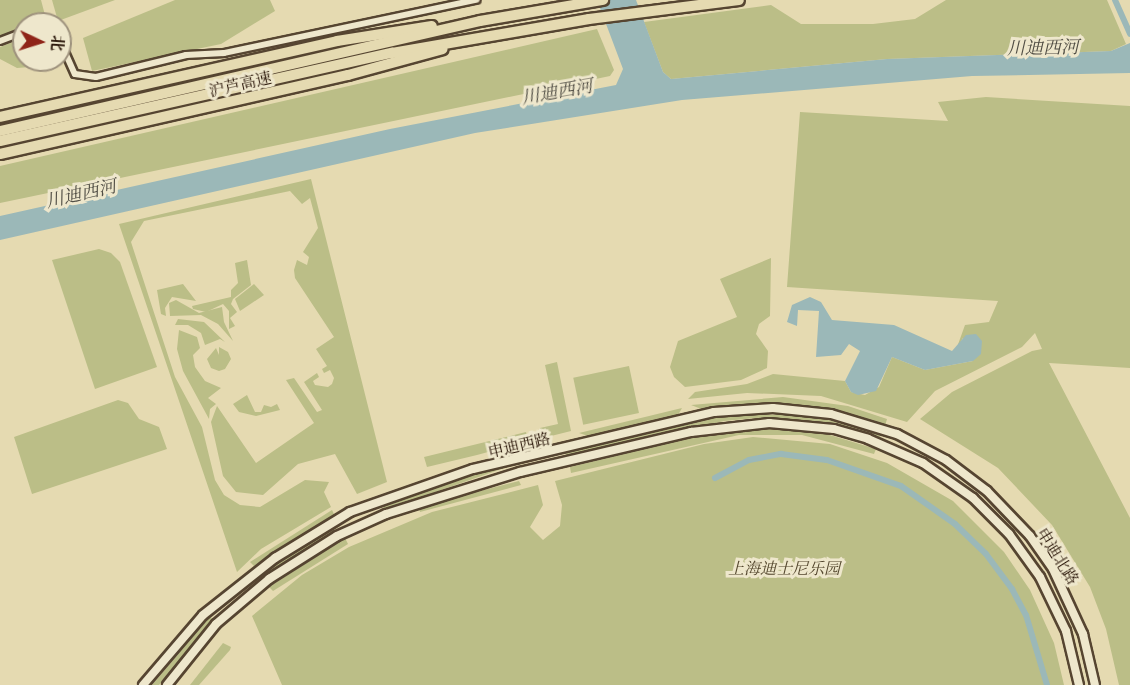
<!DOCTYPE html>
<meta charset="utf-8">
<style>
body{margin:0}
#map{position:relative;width:1130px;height:685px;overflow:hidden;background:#e5dab1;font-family:"Libre Caslon Text","Noto Serif SC",serif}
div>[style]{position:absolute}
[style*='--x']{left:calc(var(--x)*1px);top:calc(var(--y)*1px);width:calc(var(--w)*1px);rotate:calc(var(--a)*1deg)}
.green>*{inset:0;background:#bbbe87;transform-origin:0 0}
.water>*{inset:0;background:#9bb8b8}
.canal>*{height:6px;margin:-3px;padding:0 3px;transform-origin:3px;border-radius:3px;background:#9bb8b8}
.roads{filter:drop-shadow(2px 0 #564531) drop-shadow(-2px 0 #564531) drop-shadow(0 2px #564531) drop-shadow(0 -2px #564531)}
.minor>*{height:6px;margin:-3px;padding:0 3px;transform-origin:3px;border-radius:3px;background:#eee7cc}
.tertiary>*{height:8px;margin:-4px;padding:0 4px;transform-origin:4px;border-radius:4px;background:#eee7cc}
.motorway>*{height:10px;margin:-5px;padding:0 5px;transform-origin:5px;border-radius:5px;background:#e5dab1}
span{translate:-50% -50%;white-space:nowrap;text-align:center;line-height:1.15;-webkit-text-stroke:6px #eee7cc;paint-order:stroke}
.street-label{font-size:16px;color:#271306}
.park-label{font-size:16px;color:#53462d;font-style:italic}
.water-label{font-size:18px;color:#504d44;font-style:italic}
.north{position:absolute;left:12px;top:12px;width:60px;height:60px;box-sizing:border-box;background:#eee7cc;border:2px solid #9e927d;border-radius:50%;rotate:94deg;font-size:16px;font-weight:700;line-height:24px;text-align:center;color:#271306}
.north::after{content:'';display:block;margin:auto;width:21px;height:27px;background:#8f2418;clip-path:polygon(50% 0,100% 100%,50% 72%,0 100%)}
</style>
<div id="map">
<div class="green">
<i style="clip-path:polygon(0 0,41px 0,46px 19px,24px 24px,24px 28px,0 37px)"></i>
<i style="clip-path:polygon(52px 0,115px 0,58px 21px)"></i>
<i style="clip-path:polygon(175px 0,270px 0,275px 11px,221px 44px,92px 71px,83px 38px)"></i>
<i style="clip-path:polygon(946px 0,1107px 0,1126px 44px,1111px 51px,887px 59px,671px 79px,663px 72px,644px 22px,771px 5px,801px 24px,873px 24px,915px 19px)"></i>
<i style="clip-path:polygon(597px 29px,614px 70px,610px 76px,0 203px,0 166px)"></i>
<i style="clip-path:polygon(24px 38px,24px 60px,55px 60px,57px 65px,17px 68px,0 59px,0 47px)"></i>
<i style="clip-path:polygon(986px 97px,1130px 106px,1130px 368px,1049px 363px,1130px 518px,1130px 685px,1119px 685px,1106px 629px,1090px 587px,1052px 525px,998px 468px,920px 419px,952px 392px,1032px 351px,1042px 349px,1035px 333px,1022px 347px,935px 391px,907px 422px,821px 396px,747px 393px,688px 399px,695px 392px,747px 384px,773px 374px,845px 381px,851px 392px,865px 395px,879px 387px,892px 357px,925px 370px,973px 361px,963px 338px,956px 350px,965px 325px,989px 322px,998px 301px,787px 287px,800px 112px,948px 121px,938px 102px)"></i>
<i style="clip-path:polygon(311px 179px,387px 482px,357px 494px,335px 454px,298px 464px,263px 495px,236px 492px,223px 476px,211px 422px,217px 406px,256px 463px,314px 423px,286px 380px,294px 378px,317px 412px,322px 410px,304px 382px,317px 373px,319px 377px,313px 381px,315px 385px,328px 387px,332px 384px,334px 378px,330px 370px,324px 373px,322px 369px,327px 366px,316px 349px,334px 337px,295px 278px,294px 270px,297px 260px,307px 265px,309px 257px,303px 252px,318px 228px,310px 198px,302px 204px,290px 191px,144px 221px,131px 242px,175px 377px,202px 427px,215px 480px,224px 495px,240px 505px,260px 507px,305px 480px,329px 482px,324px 492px,331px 507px,261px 549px,237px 572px,119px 224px)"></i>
<i style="clip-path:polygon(99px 249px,111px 253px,120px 262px,157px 367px,95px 389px,52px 260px)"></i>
<i style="clip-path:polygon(771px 258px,770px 316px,759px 324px,756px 334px,768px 351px,767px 368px,741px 380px,685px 387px,674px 377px,670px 367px,678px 341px,737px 317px,720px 279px)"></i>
<i style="clip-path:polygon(247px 260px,251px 285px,233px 299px,231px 304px,237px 312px,230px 318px,235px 326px,229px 329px,229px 311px,223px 304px,206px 312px,193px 309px,192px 306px,231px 297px,231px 290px,238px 283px,235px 263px)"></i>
<i style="clip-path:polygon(183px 284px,196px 301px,172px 297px,165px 308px,166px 316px,161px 314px,157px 290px)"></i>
<i style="clip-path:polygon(254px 284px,264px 295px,240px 311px,235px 299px)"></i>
<i style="clip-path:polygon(176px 300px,199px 313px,222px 307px,224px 322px,233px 341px,218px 324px,201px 315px,170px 316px,169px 303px)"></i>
<i style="clip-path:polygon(178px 319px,204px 322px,225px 342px,220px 339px,205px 345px,201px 333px,188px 325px,175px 325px)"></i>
<i style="clip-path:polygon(179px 330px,197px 337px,200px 348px,193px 355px,195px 367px,205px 381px,221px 388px,208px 398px,216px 404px,210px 409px,209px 419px,183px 371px,177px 349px)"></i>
<i style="clip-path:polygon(219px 347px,228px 352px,231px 359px,225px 369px,219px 371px,211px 368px,207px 359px,216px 348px,219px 355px)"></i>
<i style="clip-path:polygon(557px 362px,571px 431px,543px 438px,540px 428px,558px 424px,545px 365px)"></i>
<i style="left:629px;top:366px;width:48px;height:57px;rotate:78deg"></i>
<i style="clip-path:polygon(247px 395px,255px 412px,261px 412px,264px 405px,271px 407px,277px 404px,280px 410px,256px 416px,239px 412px,233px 404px)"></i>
<i style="clip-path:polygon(783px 397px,848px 406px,887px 419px,885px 426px,839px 411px,781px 404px,739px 404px,704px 410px,691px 405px)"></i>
<i style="clip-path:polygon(118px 400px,128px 403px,139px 419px,159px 427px,167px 449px,32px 494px,14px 437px)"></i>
<i style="clip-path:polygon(682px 408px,678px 415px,588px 436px,579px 433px)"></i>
<i style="clip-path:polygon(743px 414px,811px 416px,882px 433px,880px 437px,842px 425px,756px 418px,724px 421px,568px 458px,565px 453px,700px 420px)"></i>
<i style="clip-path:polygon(751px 428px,820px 432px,876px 449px,874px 454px,802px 435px,739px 435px,571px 473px,570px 467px,710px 433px)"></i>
<i style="clip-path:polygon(526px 432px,528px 441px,477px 455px,427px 467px,424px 457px)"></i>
<i style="clip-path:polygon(753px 437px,830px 444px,887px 463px,953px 501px,1004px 552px,1030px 590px,1054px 643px,1064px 685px,282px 685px,252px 616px,302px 575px,349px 547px,432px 512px,538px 485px,543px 505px,530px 527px,543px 540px,560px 526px,562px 505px,555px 481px,704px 444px)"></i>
<i style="clip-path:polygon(516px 464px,384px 510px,382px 505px,452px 480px)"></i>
<i style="clip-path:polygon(519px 481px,521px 485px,420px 512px,419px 508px,430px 504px)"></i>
<i style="clip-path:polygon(332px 510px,335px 516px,254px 566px,250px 562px)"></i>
<i style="clip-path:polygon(336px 524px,340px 526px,264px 579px,260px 575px)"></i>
<i style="clip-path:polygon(345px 538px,348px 544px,273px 591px,269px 587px)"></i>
<i style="clip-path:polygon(210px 617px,215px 621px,159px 685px,152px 685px)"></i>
<i style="clip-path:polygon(223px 643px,231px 647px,230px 650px,199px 685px,190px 685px)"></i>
</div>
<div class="water">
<i style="clip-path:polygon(597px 0,636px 0,663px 72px,671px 79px,887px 59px,1111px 51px,1130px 43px,1130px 73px,972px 76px,682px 100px,475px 133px,0 240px,0 216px,390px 129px,616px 85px,623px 69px)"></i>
<i style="clip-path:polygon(810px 297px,821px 302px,832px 320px,894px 325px,952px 351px,966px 335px,976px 334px,982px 341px,981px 354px,973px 361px,925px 370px,892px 357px,876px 391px,858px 395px,851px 392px,845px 381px,860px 351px,849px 344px,841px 355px,816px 357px,819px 311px,798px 310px,797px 326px,787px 322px,792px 305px)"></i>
</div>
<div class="canal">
<i style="--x:1115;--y:0;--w:37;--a:66"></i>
<i style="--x:715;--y:478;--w:38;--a:-28"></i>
<i style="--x:749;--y:460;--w:33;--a:-11"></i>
<i style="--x:781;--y:454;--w:46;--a:7.4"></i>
<i style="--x:827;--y:460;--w:78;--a:19.4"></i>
<i style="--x:901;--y:486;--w:66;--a:35.1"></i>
<i style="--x:955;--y:524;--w:43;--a:44.1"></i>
<i style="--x:986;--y:554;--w:44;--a:53.4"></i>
<i style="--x:1012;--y:589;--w:30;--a:62"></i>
<i style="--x:1026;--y:615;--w:73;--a:73.3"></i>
</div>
<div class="roads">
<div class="minor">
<i style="--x:43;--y:24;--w:7;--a:0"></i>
<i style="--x:0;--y:41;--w:26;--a:-21"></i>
<i style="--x:60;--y:41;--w:36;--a:66"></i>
<i style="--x:75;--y:74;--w:21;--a:8"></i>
<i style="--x:96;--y:77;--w:93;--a:-13.7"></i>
<i style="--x:186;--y:55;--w:38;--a:-3"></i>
<i style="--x:224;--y:53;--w:258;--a:-11.9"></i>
</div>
<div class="tertiary">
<i style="--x:143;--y:685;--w:92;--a:-49.4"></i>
<i style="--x:203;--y:615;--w:92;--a:-38.4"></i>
<i style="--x:275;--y:558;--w:88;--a:-31.5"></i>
<i style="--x:350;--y:512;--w:130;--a:-19.3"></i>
<i style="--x:473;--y:469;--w:248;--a:-13.3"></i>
<i style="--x:714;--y:412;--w:59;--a:-3.9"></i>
<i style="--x:773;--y:408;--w:58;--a:5.9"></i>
<i style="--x:831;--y:414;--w:69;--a:16.9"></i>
<i style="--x:897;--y:434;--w:55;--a:28"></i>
<i style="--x:946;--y:460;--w:51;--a:37.1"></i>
<i style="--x:987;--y:491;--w:62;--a:46.3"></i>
<i style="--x:1030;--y:536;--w:40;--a:55.1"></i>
<i style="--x:1053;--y:569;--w:72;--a:65.2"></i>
<i style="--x:1083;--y:634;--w:52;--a:76.8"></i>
<i style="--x:167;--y:685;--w:78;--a:-51.2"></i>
<i style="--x:216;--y:624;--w:70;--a:-40.3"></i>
<i style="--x:269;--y:579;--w:80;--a:-32.3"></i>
<i style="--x:337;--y:536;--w:54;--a:-24.2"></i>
<i style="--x:386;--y:514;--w:140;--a:-17.4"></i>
<i style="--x:520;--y:472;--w:176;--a:-13.2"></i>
<i style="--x:691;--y:432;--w:79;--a:-6.6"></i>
<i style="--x:769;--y:423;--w:65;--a:5.3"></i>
<i style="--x:834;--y:429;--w:35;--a:16"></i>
<i style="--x:868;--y:439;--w:60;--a:23.6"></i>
<i style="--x:923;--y:463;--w:61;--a:35"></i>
<i style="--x:973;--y:498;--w:51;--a:45"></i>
<i style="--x:1009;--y:534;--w:53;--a:54.2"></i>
<i style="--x:1040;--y:577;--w:60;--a:64.3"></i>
<i style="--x:1066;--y:631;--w:56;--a:76.5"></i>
</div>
<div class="motorway">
<i style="--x:0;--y:117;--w:345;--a:-12.7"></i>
<i style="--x:337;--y:41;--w:96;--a:-9"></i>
<i style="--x:0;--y:131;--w:492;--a:-12.9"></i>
<i style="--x:480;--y:21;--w:125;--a:-9.7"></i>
<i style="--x:0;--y:141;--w:402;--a:-12.7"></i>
<i style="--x:392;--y:53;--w:200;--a:-9.8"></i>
<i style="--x:589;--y:19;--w:151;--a:-7.2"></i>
<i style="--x:0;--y:154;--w:357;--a:-12.8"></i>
<i style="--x:348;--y:75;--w:98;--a:-15.3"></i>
</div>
</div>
<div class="street-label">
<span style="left:240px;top:84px;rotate:-13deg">沪芦高速</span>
<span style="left:519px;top:445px;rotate:-13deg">申迪西路</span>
<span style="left:1058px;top:556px;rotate:58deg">申迪北路</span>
</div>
<div class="park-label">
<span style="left:784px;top:568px">上海迪士尼乐园</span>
</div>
<div class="water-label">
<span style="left:1043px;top:48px;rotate:-1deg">川迪西河</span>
<span style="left:557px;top:92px;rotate:-10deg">川迪西河</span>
<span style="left:81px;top:194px;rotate:-13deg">川迪西河</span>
</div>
<div class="north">北</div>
</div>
